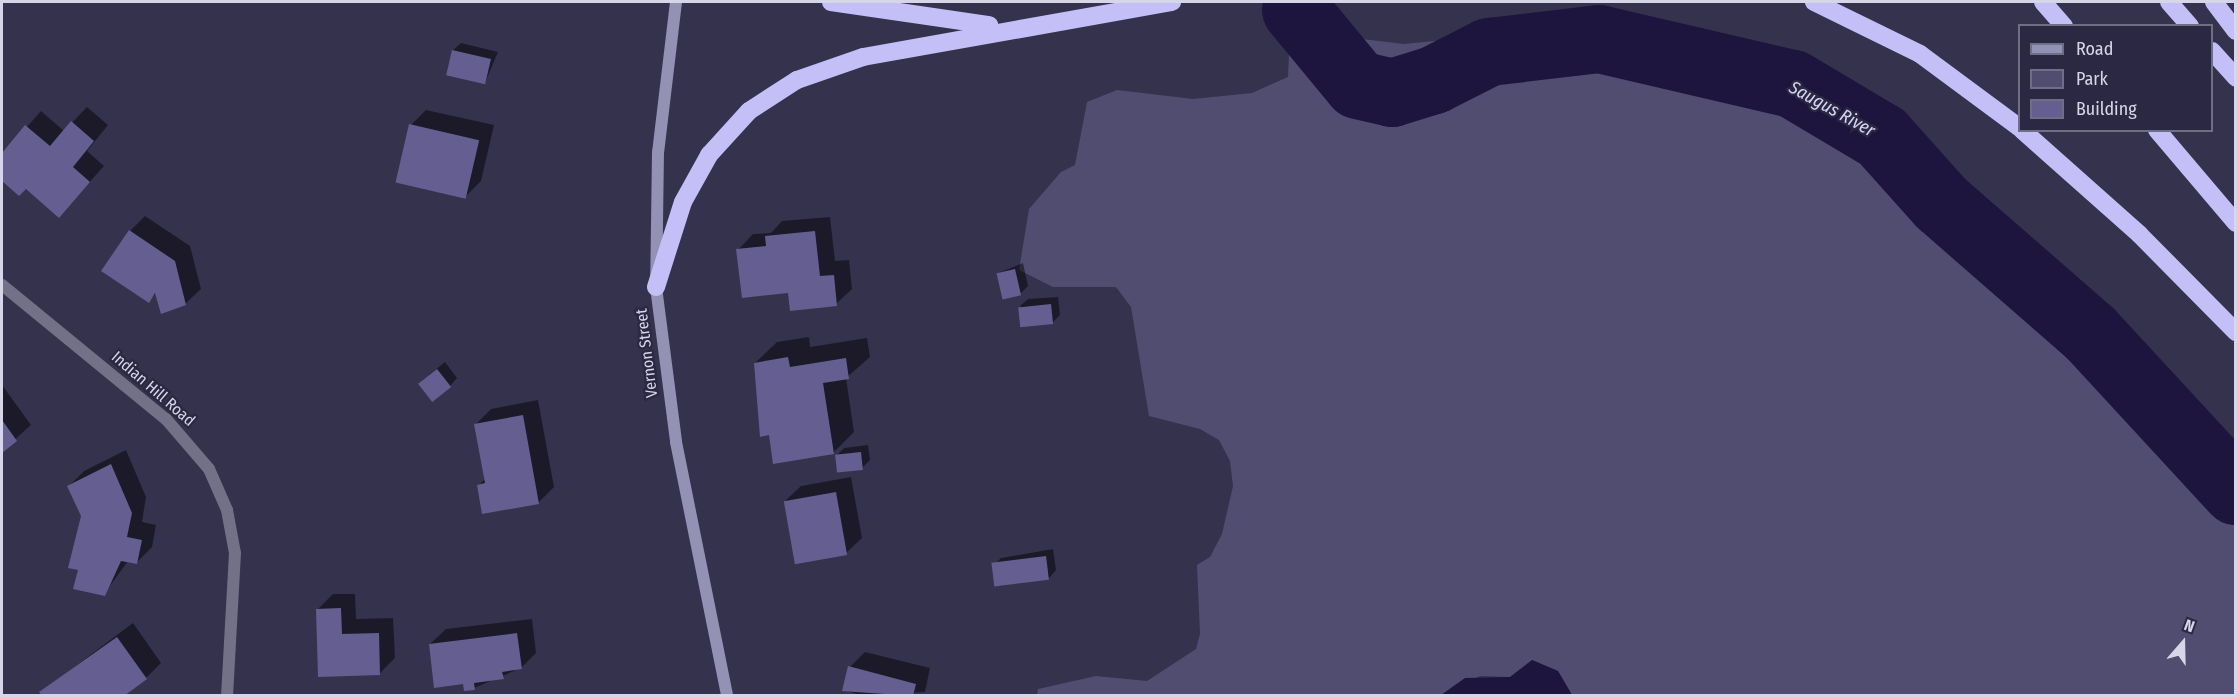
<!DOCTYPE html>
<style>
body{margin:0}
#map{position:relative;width:2237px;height:697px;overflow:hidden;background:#35324e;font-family:"Fira Sans Condensed",sans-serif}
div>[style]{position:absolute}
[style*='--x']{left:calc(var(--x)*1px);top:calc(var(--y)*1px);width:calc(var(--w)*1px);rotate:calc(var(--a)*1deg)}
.green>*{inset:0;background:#514d70}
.water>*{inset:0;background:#1e153f}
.shadow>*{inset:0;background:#0007}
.river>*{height:68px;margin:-34px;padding:0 34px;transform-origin:34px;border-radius:34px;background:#1e153f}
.building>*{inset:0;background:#645f90;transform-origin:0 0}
.street>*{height:12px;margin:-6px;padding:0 6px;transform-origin:6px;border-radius:6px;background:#727187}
.secondary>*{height:12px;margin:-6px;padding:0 6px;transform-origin:6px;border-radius:6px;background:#9391b4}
.highway>*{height:18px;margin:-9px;padding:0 9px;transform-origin:9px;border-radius:9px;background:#c4c0f7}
span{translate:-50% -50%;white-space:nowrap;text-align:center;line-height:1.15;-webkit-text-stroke:4.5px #2b2843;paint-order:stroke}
.street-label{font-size:16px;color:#d7d6e8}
.water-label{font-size:18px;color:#d8d6f5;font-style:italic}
.frame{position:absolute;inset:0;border:3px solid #d7d6e8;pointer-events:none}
.legend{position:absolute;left:2018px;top:24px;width:195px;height:108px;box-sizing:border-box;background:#2b2843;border:2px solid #706e85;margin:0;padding:8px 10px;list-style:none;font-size:18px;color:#d7d6e8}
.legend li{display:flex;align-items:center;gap:12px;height:30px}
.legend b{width:30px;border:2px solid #706e85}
.north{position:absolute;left:2153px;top:613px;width:60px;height:60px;-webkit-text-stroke:4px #2b2843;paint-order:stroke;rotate:20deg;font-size:16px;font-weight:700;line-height:24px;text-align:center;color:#d7d6e8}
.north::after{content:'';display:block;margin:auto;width:21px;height:27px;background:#d7d6e8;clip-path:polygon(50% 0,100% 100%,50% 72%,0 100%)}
</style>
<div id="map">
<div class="green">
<i style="clip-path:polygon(1290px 30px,1314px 42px,1345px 37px,1404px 44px,1505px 34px,1591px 37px,1677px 58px,1750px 62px,1810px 93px,1860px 109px,2039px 267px,2230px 458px,2236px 467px,2235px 695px,1572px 695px,1558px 671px,1532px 660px,1510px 677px,1480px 676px,1441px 695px,1037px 695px,1038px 689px,1096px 676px,1147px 681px,1196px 649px,1200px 634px,1197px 565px,1210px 557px,1222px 534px,1233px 486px,1230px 461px,1219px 440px,1200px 429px,1149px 416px,1131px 307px,1116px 287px,1053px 287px,1019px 270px,1029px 209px,1061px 172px,1075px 165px,1087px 102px,1117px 90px,1193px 99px,1252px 93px,1288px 77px)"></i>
</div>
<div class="water">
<i style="clip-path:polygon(1532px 660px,1558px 671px,1572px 695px,1441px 695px,1465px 678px,1510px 677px)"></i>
</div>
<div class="shadow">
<i style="clip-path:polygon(461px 43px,498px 52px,485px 83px,453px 50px)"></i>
<i style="clip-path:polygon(87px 107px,108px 125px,87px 151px,104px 166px,59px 216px,26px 187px,19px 194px,2px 179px,2px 155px,41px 111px,64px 131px)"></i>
<i style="clip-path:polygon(426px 110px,494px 125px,481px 181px,466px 196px,411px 125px)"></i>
<i style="clip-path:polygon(145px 216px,190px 246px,201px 289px,185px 304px,156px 293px,149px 301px,130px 231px)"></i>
<i style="clip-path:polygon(830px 217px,835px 261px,849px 260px,852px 289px,836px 304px,790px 291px,738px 250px,753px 234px,771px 233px,782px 221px)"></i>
<i style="clip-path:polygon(1023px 263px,1028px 286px,1020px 294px,998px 273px)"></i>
<i style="clip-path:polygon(1058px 297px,1060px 315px,1052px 323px,1020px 306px,1028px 299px)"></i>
<i style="clip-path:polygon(809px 337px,810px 347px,867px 338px,870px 357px,846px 378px,854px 432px,833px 453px,770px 434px,755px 363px,777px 342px)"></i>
<i style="clip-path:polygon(445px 362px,457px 378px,450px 386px,419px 383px)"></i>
<i style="clip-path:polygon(2px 385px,31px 425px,2px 451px)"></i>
<i style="clip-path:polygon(538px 400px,554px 487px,539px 502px,479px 485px,485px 479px,476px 424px,491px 409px)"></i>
<i style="clip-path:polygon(868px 445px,870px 460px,862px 468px,837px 455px,844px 448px)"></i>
<i style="clip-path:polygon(126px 450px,146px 497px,142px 522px,156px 525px,152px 547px,137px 562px,128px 561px,104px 594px,79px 569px,83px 515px,69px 486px,84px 471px)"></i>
<i style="clip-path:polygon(851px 477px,862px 538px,846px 553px,785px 501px,801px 486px)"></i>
<i style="clip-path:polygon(1053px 549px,1056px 570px,1049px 578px,993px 566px,1001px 558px)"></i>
<i style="clip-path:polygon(333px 594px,355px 594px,356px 619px,393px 618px,395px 658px,379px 674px,317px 610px)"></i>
<i style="clip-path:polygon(532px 619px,536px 653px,521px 668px,474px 688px,430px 644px,446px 629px)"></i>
<i style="clip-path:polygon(133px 623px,161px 663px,146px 678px,41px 692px)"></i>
<i style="clip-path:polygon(865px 652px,930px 668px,925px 692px,864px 696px,844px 690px,850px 667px)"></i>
</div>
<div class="river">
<i style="--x:1296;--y:10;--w:97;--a:50.4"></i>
<i style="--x:1358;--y:85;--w:35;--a:13"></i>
<i style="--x:1392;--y:93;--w:44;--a:-17.2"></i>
<i style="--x:1434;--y:80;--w:62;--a:-27"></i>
<i style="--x:1489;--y:52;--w:111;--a:-6.7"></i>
<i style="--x:1599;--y:39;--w:199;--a:13.1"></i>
<i style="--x:1793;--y:84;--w:104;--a:30.8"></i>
<i style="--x:1882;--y:137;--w:89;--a:48.2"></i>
<i style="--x:1941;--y:203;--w:199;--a:41.1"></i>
<i style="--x:2091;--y:334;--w:214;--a:47.3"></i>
</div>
<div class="building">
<i style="left:452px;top:50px;width:40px;height:26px;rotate:13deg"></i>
<i style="clip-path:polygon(71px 121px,94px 141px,73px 167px,90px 182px,59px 218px,26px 189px,19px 196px,2px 181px,2px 153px,25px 125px,50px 146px)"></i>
<i style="left:409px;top:124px;width:72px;height:60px;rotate:13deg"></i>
<i style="clip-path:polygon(129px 230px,175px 261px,186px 305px,161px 314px,155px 293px,149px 303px,101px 271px)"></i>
<i style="clip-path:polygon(815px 231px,820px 276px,834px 275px,837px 306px,790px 311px,788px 293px,742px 298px,736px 249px,766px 246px,765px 236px)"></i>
<i style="left:1015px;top:269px;width:27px;height:19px;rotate:77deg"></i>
<i style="left:1051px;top:304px;width:20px;height:33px;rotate:84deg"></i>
<i style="clip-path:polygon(788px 357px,790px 367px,846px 358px,849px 379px,823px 383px,834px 454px,773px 464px,769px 435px,760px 437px,754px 363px)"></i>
<i style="left:437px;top:369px;width:23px;height:24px;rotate:52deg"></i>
<i style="clip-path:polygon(523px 415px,539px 504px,482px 514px,477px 485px,485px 483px,474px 424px)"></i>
<i style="clip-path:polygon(2px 420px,17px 441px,2px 453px)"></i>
<i style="left:861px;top:452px;width:18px;height:26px;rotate:84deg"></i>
<i style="clip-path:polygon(111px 464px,132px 513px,127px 537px,142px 540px,137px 564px,121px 561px,105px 596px,73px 589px,78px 570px,68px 568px,81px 516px,67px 486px)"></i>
<i style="left:836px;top:492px;width:64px;height:53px;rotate:80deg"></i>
<i style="left:1046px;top:556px;width:24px;height:55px;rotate:83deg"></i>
<i style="clip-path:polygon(341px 608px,342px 634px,379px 633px,380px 675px,318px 677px,316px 609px)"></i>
<i style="clip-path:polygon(517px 633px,522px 669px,502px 672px,504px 679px,474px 683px,475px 690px,464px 691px,463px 684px,434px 688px,429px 644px)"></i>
<i style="clip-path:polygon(117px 637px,147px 679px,124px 696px,42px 696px,39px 692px)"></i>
<i style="clip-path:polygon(848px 666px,916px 684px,913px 696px,842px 691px)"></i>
</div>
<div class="street">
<i style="--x:2;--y:285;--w:212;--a:39.3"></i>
<i style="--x:166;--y:419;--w:66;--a:49.3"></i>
<i style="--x:209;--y:469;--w:45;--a:66.3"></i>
<i style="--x:227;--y:510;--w:44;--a:79.5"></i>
<i style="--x:235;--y:553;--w:143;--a:93.2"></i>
</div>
<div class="secondary">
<i style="--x:676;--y:2;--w:151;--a:96.8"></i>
<i style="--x:658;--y:152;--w:135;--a:90.8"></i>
<i style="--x:656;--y:287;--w:156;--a:82.6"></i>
<i style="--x:676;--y:442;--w:259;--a:78.6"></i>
</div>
<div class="highway">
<i style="--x:831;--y:2;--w:160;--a:8.3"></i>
<i style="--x:1814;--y:2;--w:118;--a:26.1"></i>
<i style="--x:1920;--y:54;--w:124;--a:36.5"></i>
<i style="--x:2043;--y:2;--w:32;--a:49"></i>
<i style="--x:2169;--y:2;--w:32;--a:49"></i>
<i style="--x:2214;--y:2;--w:36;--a:53"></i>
<i style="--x:2212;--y:51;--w:36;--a:48"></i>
<i style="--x:2022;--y:130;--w:157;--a:41.6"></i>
<i style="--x:2139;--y:234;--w:138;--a:45.3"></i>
<i style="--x:2157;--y:130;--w:122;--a:49.7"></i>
<i style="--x:656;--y:287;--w:89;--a:-72.4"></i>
<i style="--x:683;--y:202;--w:54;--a:-61"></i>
<i style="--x:709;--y:155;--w:59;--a:-47.7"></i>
<i style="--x:749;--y:111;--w:57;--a:-32.9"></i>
<i style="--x:797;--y:80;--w:70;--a:-19.2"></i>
<i style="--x:863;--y:57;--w:314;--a:-10.1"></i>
</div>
<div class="street-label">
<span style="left:647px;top:353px;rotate:-97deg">Vernon Street</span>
<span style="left:153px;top:389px;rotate:41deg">Indian Hill Road</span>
</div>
<div class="water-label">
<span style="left:1832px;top:109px;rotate:29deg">Saugus River</span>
</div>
<div class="frame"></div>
<ul class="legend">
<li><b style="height:8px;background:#9391b4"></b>Road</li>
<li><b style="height:16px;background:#514d70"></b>Park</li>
<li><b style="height:16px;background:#645f90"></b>Building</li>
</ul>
<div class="north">N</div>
</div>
